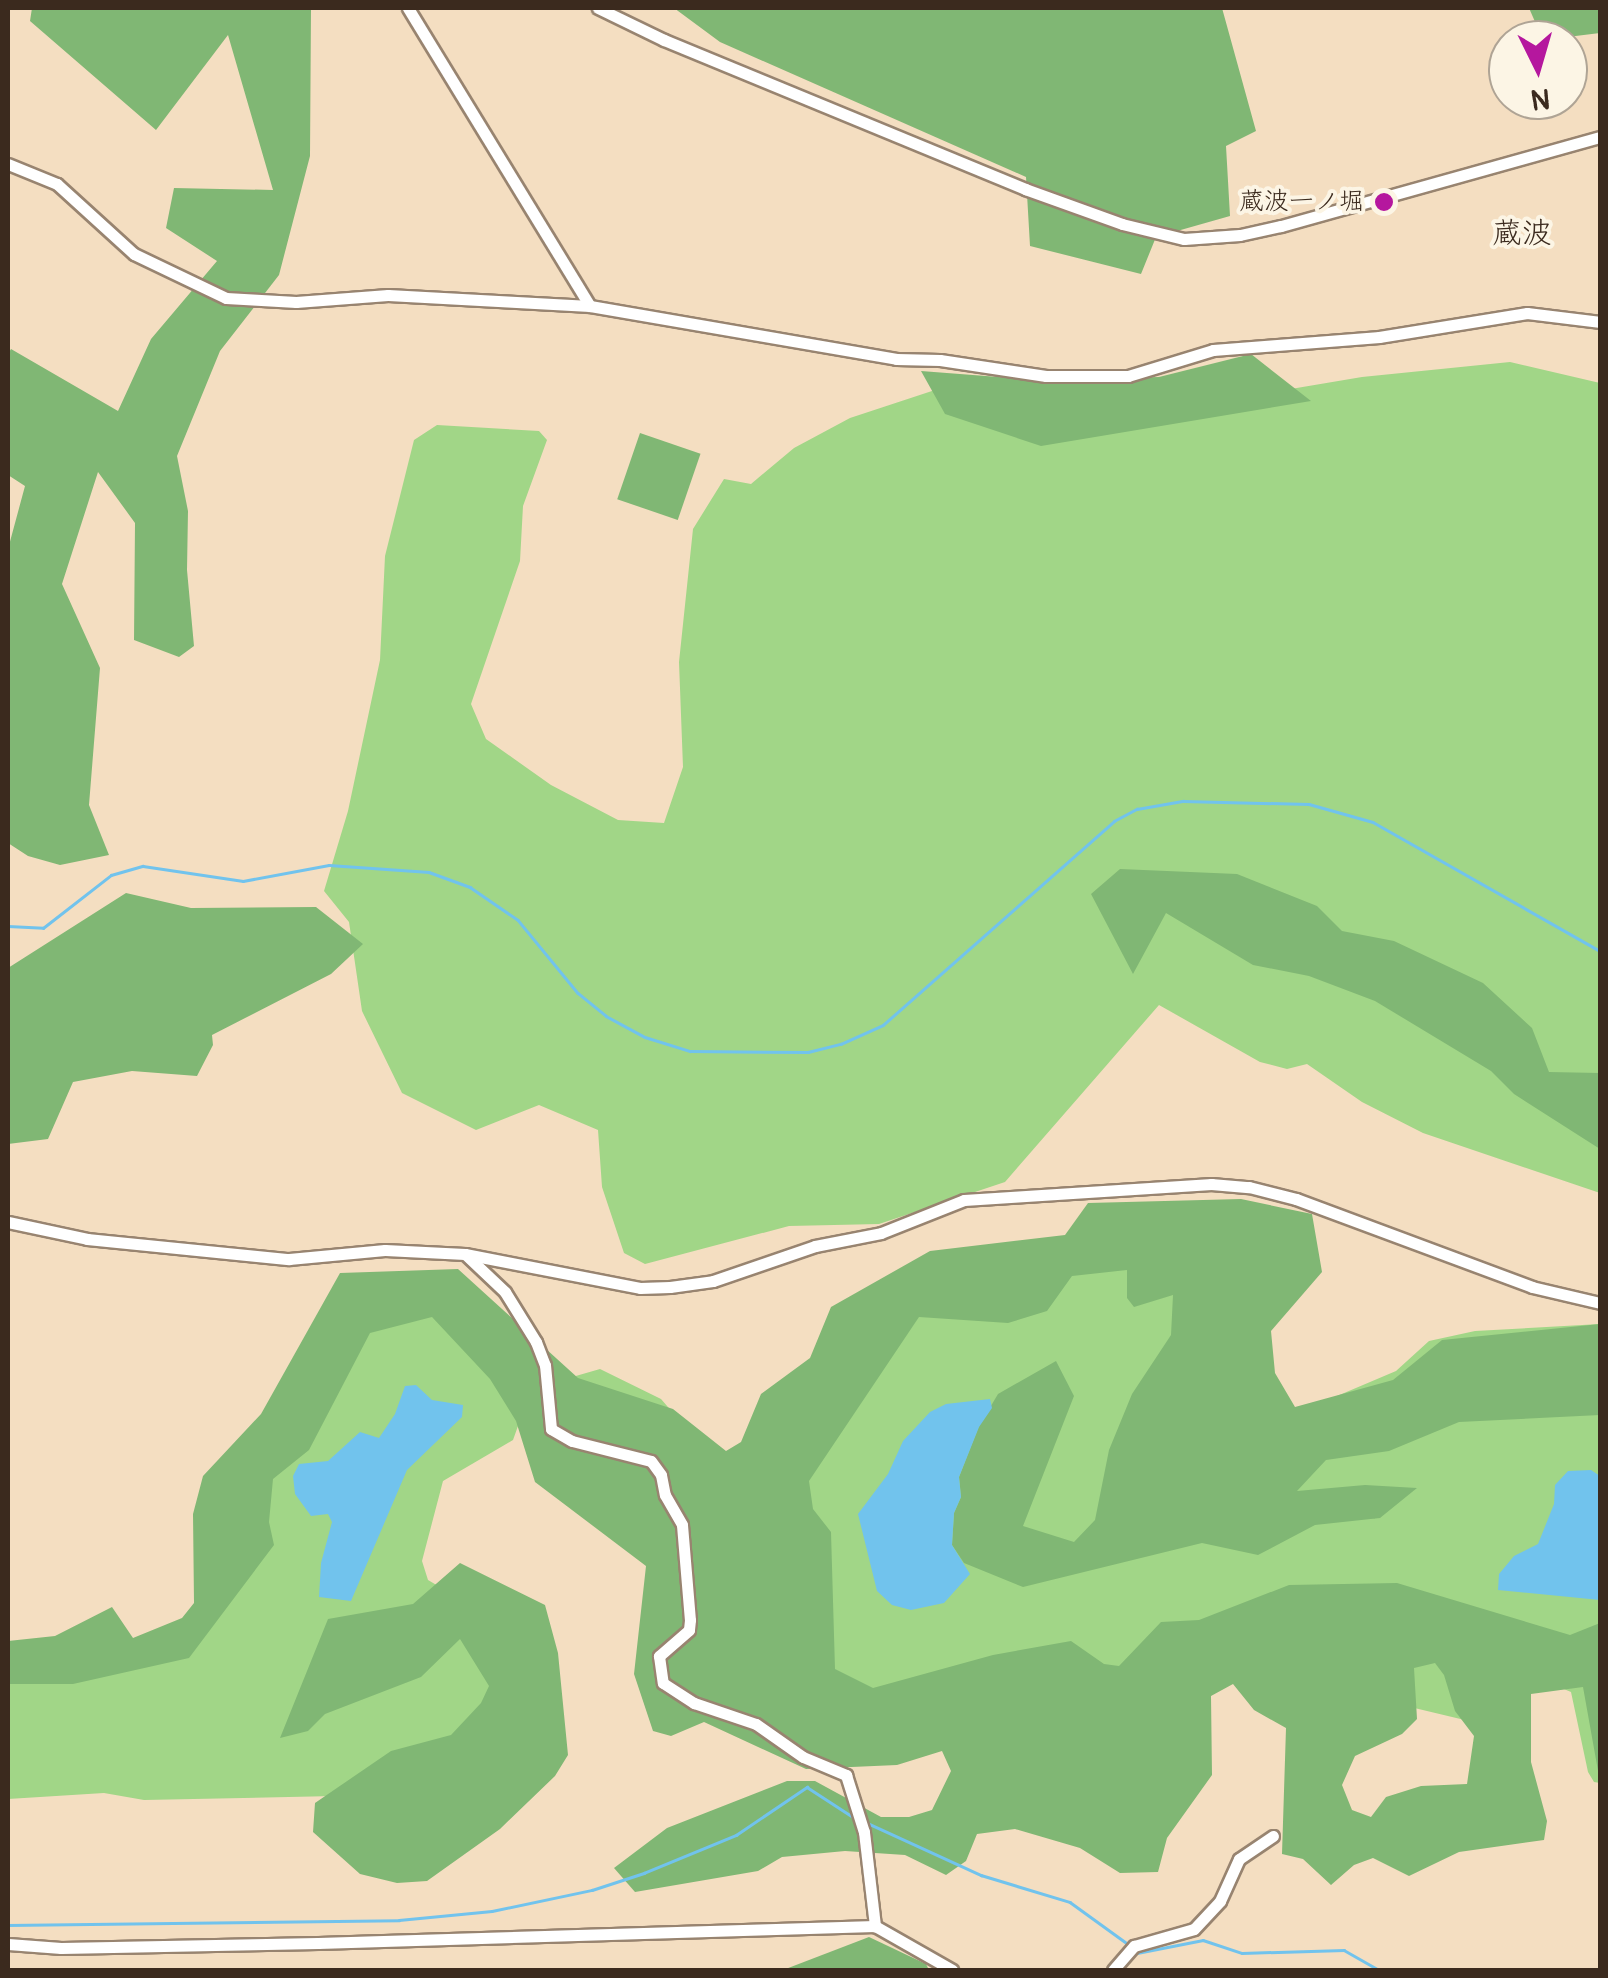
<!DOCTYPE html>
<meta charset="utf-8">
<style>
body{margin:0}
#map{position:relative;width:1608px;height:1978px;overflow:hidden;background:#f4dec1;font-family:Pangolin,"Klee One",sans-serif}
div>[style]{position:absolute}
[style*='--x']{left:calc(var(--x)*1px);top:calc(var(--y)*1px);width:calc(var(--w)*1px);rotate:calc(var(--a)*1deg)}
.green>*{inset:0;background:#a1d687}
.forest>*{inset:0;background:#80b774;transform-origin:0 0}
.water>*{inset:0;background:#71c3ed}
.stream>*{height:2.5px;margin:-1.25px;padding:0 1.25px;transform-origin:1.25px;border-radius:1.25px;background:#71c3ed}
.roads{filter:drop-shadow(2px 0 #988470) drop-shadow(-2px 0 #988470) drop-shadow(0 2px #988470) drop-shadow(0 -2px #988470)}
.minor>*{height:11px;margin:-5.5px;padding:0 5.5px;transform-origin:5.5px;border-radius:5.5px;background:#fff}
.dots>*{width:28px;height:28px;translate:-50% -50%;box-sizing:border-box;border:5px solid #fcf5e5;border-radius:50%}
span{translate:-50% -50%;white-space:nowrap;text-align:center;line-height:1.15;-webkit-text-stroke:8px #fcf5e5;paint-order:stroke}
.poi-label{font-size:25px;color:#3b2a1e}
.right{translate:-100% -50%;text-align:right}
.quarter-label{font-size:30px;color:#3b2a1e}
.frame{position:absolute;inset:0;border:10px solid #3b2a1e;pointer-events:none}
.north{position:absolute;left:1488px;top:20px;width:100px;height:100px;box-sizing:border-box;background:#fcf5e5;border:2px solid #afa495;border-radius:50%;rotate:175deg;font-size:28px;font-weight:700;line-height:40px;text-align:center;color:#3b2a1e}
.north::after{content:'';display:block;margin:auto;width:35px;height:45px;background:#b5179e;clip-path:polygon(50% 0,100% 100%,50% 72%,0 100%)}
</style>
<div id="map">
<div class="green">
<i style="clip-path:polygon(1510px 362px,1600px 383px,1600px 1193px,1423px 1133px,1362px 1102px,1307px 1064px,1287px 1069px,1260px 1062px,1159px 1005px,1005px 1182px,879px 1224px,789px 1226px,645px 1264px,624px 1253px,602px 1187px,598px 1130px,539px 1105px,476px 1130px,402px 1093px,362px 1011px,349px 922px,324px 891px,348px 811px,380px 660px,385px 556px,414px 440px,437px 425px,539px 431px,547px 440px,523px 506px,520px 561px,471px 704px,486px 739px,551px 785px,618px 820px,664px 823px,683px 767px,679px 662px,693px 529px,724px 479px,751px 484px,794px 448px,850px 418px,935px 390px,1249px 396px,1362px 377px)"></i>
<i style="clip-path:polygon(1189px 1243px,1166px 1377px,1304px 1410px,1396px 1371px,1429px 1341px,1475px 1331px,1600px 1324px,1600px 1783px,1594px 1782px,1588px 1772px,1571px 1692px,1533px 1676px,1473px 1722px,1381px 1700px,1264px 1644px,1148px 1689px,885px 1697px,697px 1623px,555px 1382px,600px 1369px,661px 1399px,706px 1451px,741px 1454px,859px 1301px)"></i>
<i style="clip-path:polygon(433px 1291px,528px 1398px,513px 1440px,443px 1481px,422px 1561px,428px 1580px,462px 1600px,494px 1683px,487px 1704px,451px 1738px,335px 1796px,144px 1800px,104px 1793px,8px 1799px,8px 1655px,182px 1639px,250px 1505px,371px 1308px)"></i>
</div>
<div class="forest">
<i style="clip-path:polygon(32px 8px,311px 8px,310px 156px,279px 275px,220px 351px,177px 456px,188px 511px,187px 570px,194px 646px,179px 657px,134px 640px,135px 523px,98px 472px,62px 584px,100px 668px,89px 805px,109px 855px,60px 865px,28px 856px,8px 843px,8px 549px,25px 486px,8px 475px,8px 354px,11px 349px,118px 411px,151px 339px,217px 261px,166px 228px,174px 188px,273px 190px,228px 35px,156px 130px,30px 21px)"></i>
<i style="clip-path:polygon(674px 8px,1222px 8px,1256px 131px,1226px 146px,1230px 216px,1156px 237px,1141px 274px,1030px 246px,1026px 177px,720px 42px)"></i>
<i style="clip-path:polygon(1529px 8px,1600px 8px,1600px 33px,1543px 40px)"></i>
<i style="clip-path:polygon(1251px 354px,1311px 401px,1041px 446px,945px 414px,921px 371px,1039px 380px,1159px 377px)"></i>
<i style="left:640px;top:433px;width:64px;height:70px;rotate:19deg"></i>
<i style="clip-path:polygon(1120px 869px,1237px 874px,1317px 906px,1342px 931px,1394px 941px,1483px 983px,1532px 1028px,1549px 1072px,1600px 1073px,1600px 1149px,1514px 1094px,1491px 1071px,1375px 1001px,1309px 976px,1253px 965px,1166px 913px,1133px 974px,1091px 894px)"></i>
<i style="clip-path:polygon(126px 893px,191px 908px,316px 907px,363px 944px,331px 974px,212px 1035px,213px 1045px,197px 1076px,132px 1071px,73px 1082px,48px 1139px,8px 1144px,8px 968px)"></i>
<i style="clip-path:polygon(evenodd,1241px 1199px,1312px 1214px,1322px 1272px,1271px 1331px,1275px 1373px,1295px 1407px,1393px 1380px,1442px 1340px,1600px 1324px,1600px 1415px,1459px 1422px,1389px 1451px,1326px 1460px,1297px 1491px,1365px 1485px,1417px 1488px,1380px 1518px,1315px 1525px,1258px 1555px,1202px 1543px,1023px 1587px,964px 1563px,952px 1545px,954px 1513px,961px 1497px,959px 1477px,979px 1426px,998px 1394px,1056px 1361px,1074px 1396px,1023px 1526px,1074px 1542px,1095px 1520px,1109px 1450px,1132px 1394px,1171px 1335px,1173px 1295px,1134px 1307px,1127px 1298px,1127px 1270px,1072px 1276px,1047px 1311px,1008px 1323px,919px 1317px,809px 1481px,813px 1509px,831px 1532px,835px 1669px,873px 1688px,993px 1655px,1071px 1641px,1104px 1664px,1119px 1666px,1161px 1622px,1199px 1620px,1289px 1585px,1397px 1583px,1570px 1635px,1600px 1623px,1600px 1782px,1583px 1687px,1531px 1694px,1531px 1762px,1547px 1821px,1544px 1840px,1459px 1852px,1409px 1876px,1373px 1858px,1354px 1865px,1331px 1885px,1303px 1859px,1282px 1854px,1286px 1728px,1254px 1710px,1233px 1684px,1211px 1696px,1212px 1775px,1167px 1838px,1158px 1872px,1120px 1873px,1080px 1848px,1015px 1829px,977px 1834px,966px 1861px,946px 1875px,905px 1855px,845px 1851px,782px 1857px,758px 1871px,635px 1892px,614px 1868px,667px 1828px,787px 1781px,815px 1781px,881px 1817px,909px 1817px,932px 1810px,951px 1771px,942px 1751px,897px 1765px,806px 1769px,704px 1722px,671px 1736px,653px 1731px,634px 1674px,646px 1566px,535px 1482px,516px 1421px,490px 1379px,432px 1317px,370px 1333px,309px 1450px,273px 1479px,269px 1522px,274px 1545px,189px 1658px,73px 1684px,8px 1684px,8px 1641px,55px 1636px,112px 1607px,133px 1638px,182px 1618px,194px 1603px,193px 1514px,203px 1476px,261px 1414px,340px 1273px,458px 1269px,578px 1378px,673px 1409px,726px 1451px,741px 1442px,761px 1394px,810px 1358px,831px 1307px,930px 1251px,1065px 1235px,1088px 1203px,1241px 1199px,1435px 1663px,1444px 1675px,1455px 1711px,1474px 1736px,1467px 1784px,1421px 1786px,1386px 1797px,1371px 1817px,1352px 1810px,1342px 1785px,1355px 1756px,1402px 1734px,1417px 1719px,1414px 1668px,1435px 1663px)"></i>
<i style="clip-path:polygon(460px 1563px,545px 1605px,558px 1653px,568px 1755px,555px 1776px,500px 1829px,427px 1881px,397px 1883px,360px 1874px,313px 1832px,315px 1803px,391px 1751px,451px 1735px,481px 1703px,489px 1686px,460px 1639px,421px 1677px,325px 1714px,308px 1731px,280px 1738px,328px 1619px,413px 1604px)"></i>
<i style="clip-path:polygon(869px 1937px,926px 1964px,929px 1970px,783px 1970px)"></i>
</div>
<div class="water">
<i style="clip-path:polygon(416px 1385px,432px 1400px,463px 1405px,462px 1417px,407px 1470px,351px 1601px,319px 1597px,321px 1563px,332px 1522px,328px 1514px,311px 1516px,295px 1494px,293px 1476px,299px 1464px,328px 1461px,360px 1432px,379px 1438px,395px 1414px,405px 1386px)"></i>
<i style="clip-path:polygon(990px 1399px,992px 1408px,979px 1427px,959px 1477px,961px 1497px,954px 1513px,952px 1545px,970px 1574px,944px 1603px,911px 1610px,892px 1605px,877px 1591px,858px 1514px,888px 1474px,903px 1441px,930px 1412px,946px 1404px)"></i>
<i style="clip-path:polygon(1591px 1470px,1600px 1476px,1600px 1600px,1498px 1590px,1499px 1574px,1514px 1556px,1538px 1544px,1554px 1504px,1555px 1485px,1568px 1471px)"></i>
</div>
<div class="stream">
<i style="--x:8;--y:926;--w:35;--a:3"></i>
<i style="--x:43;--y:928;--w:86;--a:-37.9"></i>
<i style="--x:111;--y:875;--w:33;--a:-16"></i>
<i style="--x:143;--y:866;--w:101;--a:8.5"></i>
<i style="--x:243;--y:881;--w:87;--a:-10.5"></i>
<i style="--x:329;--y:865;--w:100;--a:4"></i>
<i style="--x:429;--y:872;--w:44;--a:20.1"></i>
<i style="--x:470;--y:887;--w:58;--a:34.5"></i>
<i style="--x:518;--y:920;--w:94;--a:50.6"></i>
<i style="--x:578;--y:993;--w:36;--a:39"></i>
<i style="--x:606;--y:1016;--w:44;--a:28.3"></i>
<i style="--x:645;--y:1037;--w:47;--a:17.3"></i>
<i style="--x:690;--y:1051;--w:118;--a:0.5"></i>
<i style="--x:808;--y:1052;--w:34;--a:-14"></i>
<i style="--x:841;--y:1044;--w:46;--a:-24.3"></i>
<i style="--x:883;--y:1025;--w:308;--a:-41.4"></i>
<i style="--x:1114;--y:821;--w:26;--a:-28"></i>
<i style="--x:1137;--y:809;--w:47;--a:-9.9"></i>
<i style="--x:1183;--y:801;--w:126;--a:1.4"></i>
<i style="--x:1309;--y:804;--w:66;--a:15.7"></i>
<i style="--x:1373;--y:822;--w:261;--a:29.6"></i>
<i style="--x:865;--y:1822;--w:128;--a:24.6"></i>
<i style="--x:981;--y:1875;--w:93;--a:16.9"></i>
<i style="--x:1070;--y:1902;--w:72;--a:35.9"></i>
<i style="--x:8;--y:1925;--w:391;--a:-0.7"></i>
<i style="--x:399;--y:1920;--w:93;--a:-5.5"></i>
<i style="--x:492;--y:1911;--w:102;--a:-11.9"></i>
<i style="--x:592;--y:1890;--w:55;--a:-18.1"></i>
<i style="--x:644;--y:1873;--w:100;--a:-22.4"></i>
<i style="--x:736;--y:1835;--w:86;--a:-34.1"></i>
<i style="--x:807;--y:1787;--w:55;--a:33.1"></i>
<i style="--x:1137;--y:1953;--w:67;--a:-11.1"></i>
<i style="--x:1203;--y:1940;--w:41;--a:18.4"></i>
<i style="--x:1242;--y:1953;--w:102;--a:-1.7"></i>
<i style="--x:1344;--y:1950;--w:40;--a:29.7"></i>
</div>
<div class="roads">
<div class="minor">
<i style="--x:408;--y:8;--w:349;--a:58.6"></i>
<i style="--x:598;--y:8;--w:73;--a:25.9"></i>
<i style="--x:664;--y:40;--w:391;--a:22.4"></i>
<i style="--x:1025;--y:189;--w:103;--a:19.8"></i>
<i style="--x:1122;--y:224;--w:64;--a:13.6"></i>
<i style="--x:1184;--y:239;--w:56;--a:-4.1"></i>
<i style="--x:1240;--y:235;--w:42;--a:-12.4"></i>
<i style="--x:1281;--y:226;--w:331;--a:-15.6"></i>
<i style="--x:8;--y:164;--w:53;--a:22.2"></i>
<i style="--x:57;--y:184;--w:104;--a:42.3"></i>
<i style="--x:134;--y:254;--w:102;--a:25.6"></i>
<i style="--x:226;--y:298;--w:70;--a:3.3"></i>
<i style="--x:296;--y:302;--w:92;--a:-4.4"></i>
<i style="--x:388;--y:295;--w:202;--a:3.1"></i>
<i style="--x:590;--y:306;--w:311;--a:9.8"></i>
<i style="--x:896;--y:359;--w:44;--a:1.3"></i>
<i style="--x:940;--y:360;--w:107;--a:8.6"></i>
<i style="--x:1046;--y:376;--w:82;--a:0"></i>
<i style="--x:1128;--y:376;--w:89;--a:-17"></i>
<i style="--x:1213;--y:350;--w:167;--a:-4.5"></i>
<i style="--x:1379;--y:337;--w:150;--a:-9.2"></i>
<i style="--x:1527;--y:313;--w:74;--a:7"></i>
<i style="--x:8;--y:1222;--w:81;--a:12.1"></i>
<i style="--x:87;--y:1239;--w:203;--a:5.7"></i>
<i style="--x:289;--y:1259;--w:96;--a:-5.4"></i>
<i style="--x:385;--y:1250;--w:80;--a:2.9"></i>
<i style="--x:465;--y:1254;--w:178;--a:11"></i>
<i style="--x:640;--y:1288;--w:30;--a:-2"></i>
<i style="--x:670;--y:1287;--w:43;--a:-7.9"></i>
<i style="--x:713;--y:1281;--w:108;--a:-18.9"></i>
<i style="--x:815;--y:1246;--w:67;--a:-11.1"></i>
<i style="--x:881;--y:1233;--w:89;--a:-21.7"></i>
<i style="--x:964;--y:1200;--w:248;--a:-3.7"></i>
<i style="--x:1211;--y:1184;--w:38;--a:5"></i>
<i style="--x:1249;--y:1187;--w:49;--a:14.3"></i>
<i style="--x:1296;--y:1199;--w:252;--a:20.4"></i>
<i style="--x:1532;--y:1287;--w:70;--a:13.2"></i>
<i style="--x:465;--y:1254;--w:55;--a:43.5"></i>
<i style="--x:505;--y:1292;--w:59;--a:58.2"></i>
<i style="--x:536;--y:1342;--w:25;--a:69"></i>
<i style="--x:545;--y:1365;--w:64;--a:84.6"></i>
<i style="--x:551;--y:1429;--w:24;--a:30"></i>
<i style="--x:572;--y:1441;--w:81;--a:14.2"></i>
<i style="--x:651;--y:1461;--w:17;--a:54"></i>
<i style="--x:661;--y:1475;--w:20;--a:79"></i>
<i style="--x:665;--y:1495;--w:34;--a:60"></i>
<i style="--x:682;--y:1525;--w:95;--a:85.2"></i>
<i style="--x:690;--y:1620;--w:10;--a:96"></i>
<i style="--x:689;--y:1630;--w:40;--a:139"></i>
<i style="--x:659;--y:1656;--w:27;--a:82"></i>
<i style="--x:663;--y:1683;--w:37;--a:33"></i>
<i style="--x:694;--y:1703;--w:65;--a:18.7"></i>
<i style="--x:756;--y:1724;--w:57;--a:35.1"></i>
<i style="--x:803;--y:1757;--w:47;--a:22.7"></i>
<i style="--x:846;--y:1775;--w:60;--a:72.5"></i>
<i style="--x:864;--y:1832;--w:95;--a:83.3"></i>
<i style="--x:8;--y:1944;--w:53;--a:4.3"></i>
<i style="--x:61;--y:1948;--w:257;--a:-1.1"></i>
<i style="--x:318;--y:1943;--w:557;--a:-1.75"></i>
<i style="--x:875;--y:1926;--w:89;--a:29.7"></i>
<i style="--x:1113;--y:1970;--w:32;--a:-49"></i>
<i style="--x:1134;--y:1946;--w:62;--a:-15.8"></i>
<i style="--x:1194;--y:1929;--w:38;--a:-47"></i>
<i style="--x:1220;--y:1901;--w:46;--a:-65.7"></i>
<i style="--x:1239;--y:1859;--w:41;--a:-34.1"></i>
</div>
</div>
<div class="dots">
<i style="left:1384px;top:202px;background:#b5179e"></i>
</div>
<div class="poi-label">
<span class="right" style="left:1364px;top:202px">蔵波一ノ堀</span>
</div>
<div class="quarter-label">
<span style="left:1522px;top:234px">蔵波</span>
</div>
<div class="frame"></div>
<div class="north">N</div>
</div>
